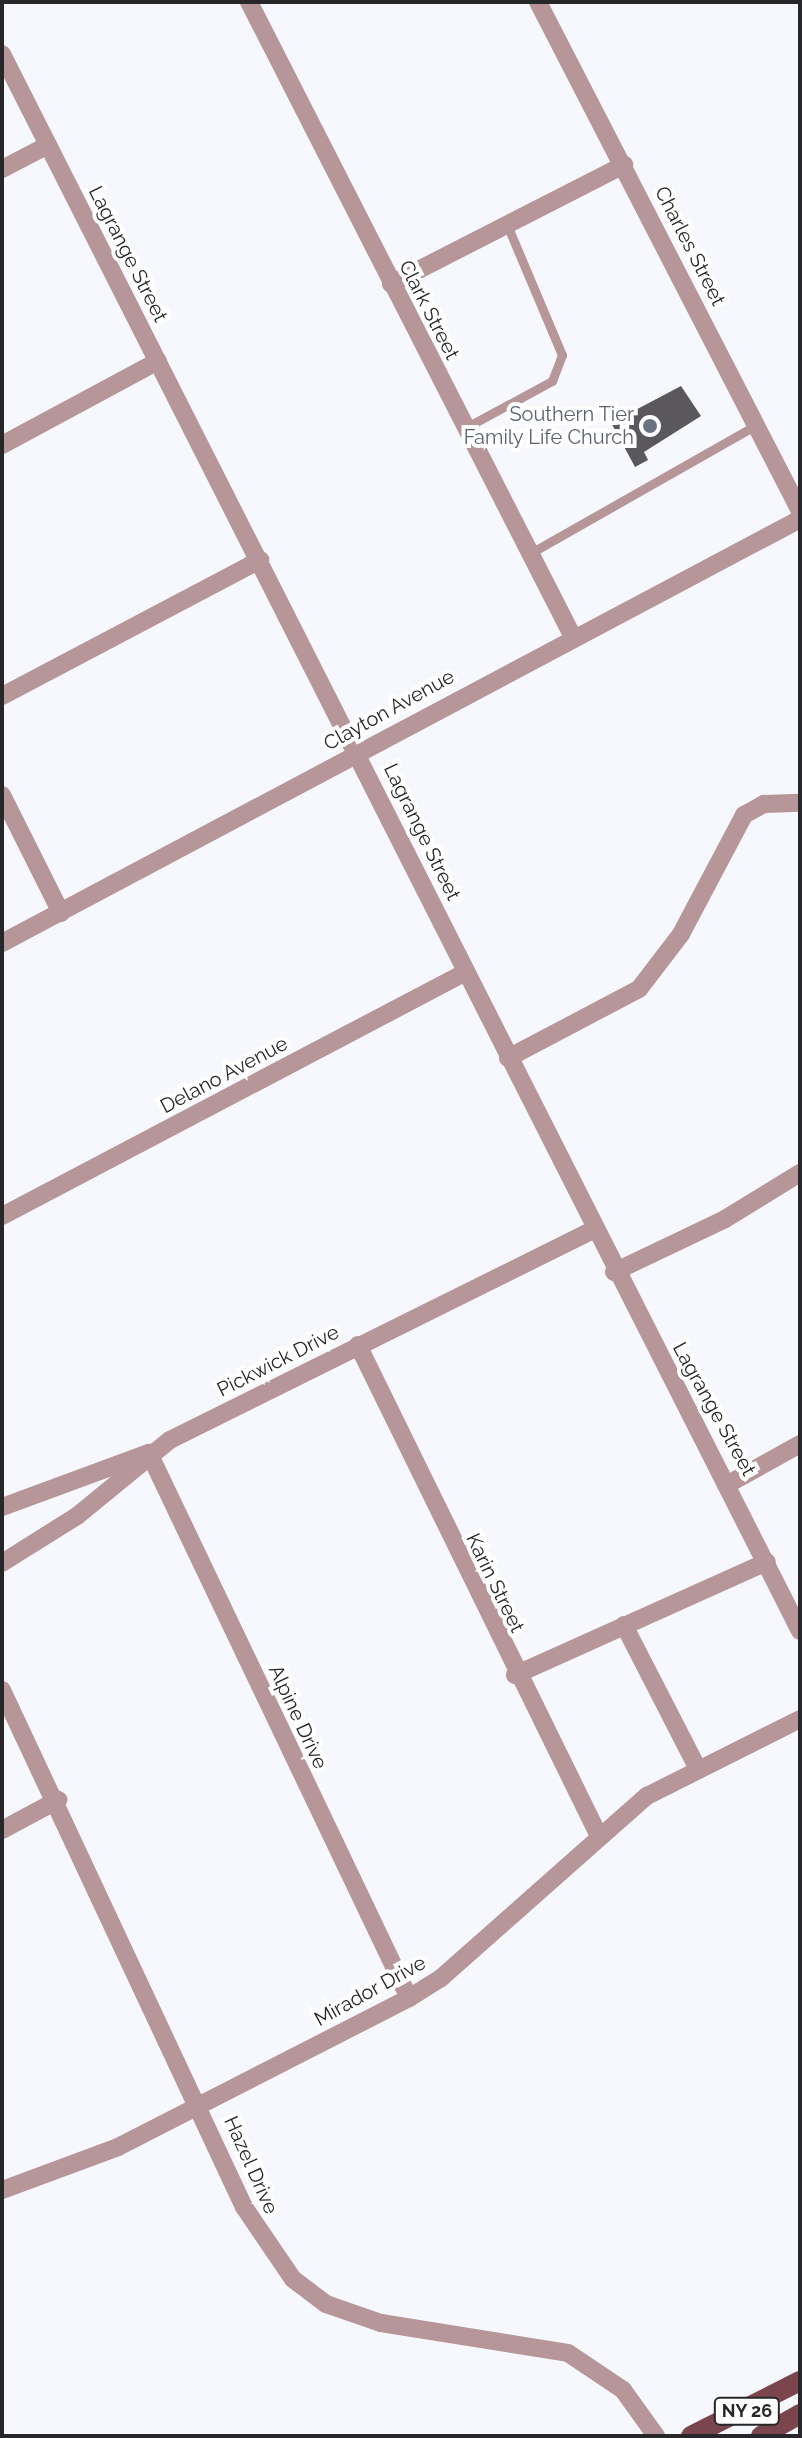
<!DOCTYPE html>
<style>
body{margin:0}
#map{position:relative;width:802px;height:2438px;overflow:hidden;background:#f7f8fe;font-family:Raleway,sans-serif}
div>[style]{position:absolute}
[style*='--x']{left:calc(var(--x)*1px);top:calc(var(--y)*1px);width:calc(var(--w)*1px);rotate:calc(var(--a)*1deg)}
.building>*{inset:0;background:#5a585c}
.lane>*{height:9px;margin:-4.5px;padding:0 4.5px;transform-origin:4.5px;border-radius:4.5px;background:#b69699}
.street>*{height:18px;margin:-9px;padding:0 9px;transform-origin:9px;border-radius:9px;background:#b69699}
.primary>*{height:20px;margin:-10px;padding:0 10px;transform-origin:10px;border-radius:10px;background:#7a454c}
.dots>*{width:22px;height:22px;translate:-50% -50%;box-sizing:border-box;border:4px solid #fff;border-radius:50%}
span{translate:-50% -50%;white-space:nowrap;text-align:center;line-height:1.15;-webkit-text-stroke:8px #fff;paint-order:stroke}
.shield-label span{padding:2px 6px;background:#fff;border:2px solid;border-radius:6px;-webkit-text-stroke-width:0}
.shield-label{font-size:18px;color:#272729;font-weight:700}
.street-label{font-size:20px;color:#272729}
.worship-label{font-size:20px;color:#5b616d}
.right{translate:-100% -50%;text-align:right}
.frame{position:absolute;inset:0;border:4px solid #272729;pointer-events:none}
</style>
<div id="map">
<div class="building">
<i style="clip-path:polygon(681px 386px,701px 416px,644px 452px,648px 460px,635px 467px,607px 415px,622px 407px,626px 415px)"></i>
</div>
<div class="lane">
<i style="--x:465;--y:428;--w:99;--a:-28.4"></i>
<i style="--x:552;--y:381;--w:28;--a:-69"></i>
<i style="--x:562;--y:355;--w:141;--a:-112.9"></i>
<i style="--x:529;--y:554;--w:261;--a:-29.6"></i>
</div>
<div class="street">
<i style="--x:249;--y:2;--w:713;--a:62.97"></i>
<i style="--x:538;--y:2;--w:572;--a:62.76"></i>
<i style="--x:2;--y:54;--w:1767;--a:63.16"></i>
<i style="--x:2;--y:169;--w:52;--a:-27.6"></i>
<i style="--x:391;--y:284;--w:262;--a:-27.1"></i>
<i style="--x:2;--y:445;--w:177;--a:-28.3"></i>
<i style="--x:2;--y:696;--w:292;--a:-27.8"></i>
<i style="--x:2;--y:795;--w:132;--a:63.4"></i>
<i style="--x:2;--y:943;--w:904;--a:-27.98"></i>
<i style="--x:508;--y:1058;--w:148;--a:-27.8"></i>
<i style="--x:639;--y:989;--w:69;--a:-52.6"></i>
<i style="--x:681;--y:934;--w:135;--a:-62.1"></i>
<i style="--x:744;--y:815;--w:23;--a:-29"></i>
<i style="--x:764;--y:804;--w:36;--a:-2"></i>
<i style="--x:2;--y:1216;--w:524;--a:-27.74"></i>
<i style="--x:614;--y:1272;--w:123;--a:-25.5"></i>
<i style="--x:725;--y:1219;--w:88;--a:-31.5"></i>
<i style="--x:358;--y:1345;--w:547;--a:63.86"></i>
<i style="--x:730;--y:1483;--w:80;--a:-29.1"></i>
<i style="--x:2;--y:1507;--w:157;--a:-20.2"></i>
<i style="--x:149;--y:1453;--w:604;--a:64.5"></i>
<i style="--x:2;--y:1563;--w:89;--a:-32.1"></i>
<i style="--x:77;--y:1516;--w:120;--a:-39.3"></i>
<i style="--x:170;--y:1440;--w:472;--a:-26.4"></i>
<i style="--x:624;--y:1625;--w:160;--a:62.8"></i>
<i style="--x:515;--y:1675;--w:276;--a:-24.2"></i>
<i style="--x:2;--y:1690;--w:571;--a:64.92"></i>
<i style="--x:244;--y:2207;--w:87;--a:55.8"></i>
<i style="--x:293;--y:2279;--w:41;--a:37.1"></i>
<i style="--x:326;--y:2304;--w:58;--a:19.1"></i>
<i style="--x:381;--y:2323;--w:189;--a:9.1"></i>
<i style="--x:568;--y:2353;--w:66;--a:33.9"></i>
<i style="--x:623;--y:2390;--w:57;--a:54.3"></i>
<i style="--x:2;--y:1830;--w:64;--a:-28.2"></i>
<i style="--x:2;--y:2190;--w:124;--a:-20.3"></i>
<i style="--x:118;--y:2147;--w:327;--a:-27.1"></i>
<i style="--x:409;--y:1998;--w:38;--a:-32"></i>
<i style="--x:441;--y:1978;--w:275;--a:-41.5"></i>
<i style="--x:647;--y:1796;--w:171;--a:-26.7"></i>
</div>
<div class="primary">
<i style="--x:691;--y:2436;--w:122;--a:-26.8"></i>
<i style="--x:761;--y:2436;--w:45;--a:-29.4"></i>
</div>
<div class="dots">
<i style="left:650px;top:426px;background:#6b7280"></i>
</div>
<div class="shield-label">
<span style="left:747px;top:2411px">NY 26</span>
</div>
<div class="street-label">
<span style="left:690px;top:246px;rotate:63deg">Charles Street</span>
<span style="left:128px;top:254px;rotate:63deg">Lagrange Street</span>
<span style="left:429px;top:310px;rotate:63deg">Clark Street</span>
<span style="left:389px;top:710px;rotate:-29deg">Clayton Avenue</span>
<span style="left:422px;top:832px;rotate:64deg">Lagrange Street</span>
<span style="left:224px;top:1075px;rotate:-28deg">Delano Avenue</span>
<span style="left:278px;top:1361px;rotate:-27deg">Pickwick Drive</span>
<span style="left:714px;top:1409px;rotate:61deg">Lagrange Street</span>
<span style="left:495px;top:1583px;rotate:64deg">Karin Street</span>
<span style="left:298px;top:1717px;rotate:65deg">Alpine Drive</span>
<span style="left:370px;top:1991px;rotate:-29deg">Mirador Drive</span>
<span style="left:251px;top:2165px;rotate:66deg">Hazel Drive</span>
</div>
<div class="worship-label">
<span class="right" style="left:634px;top:426px">Southern Tier<br>Family Life Church</span>
</div>
<div class="frame"></div>
</div>
